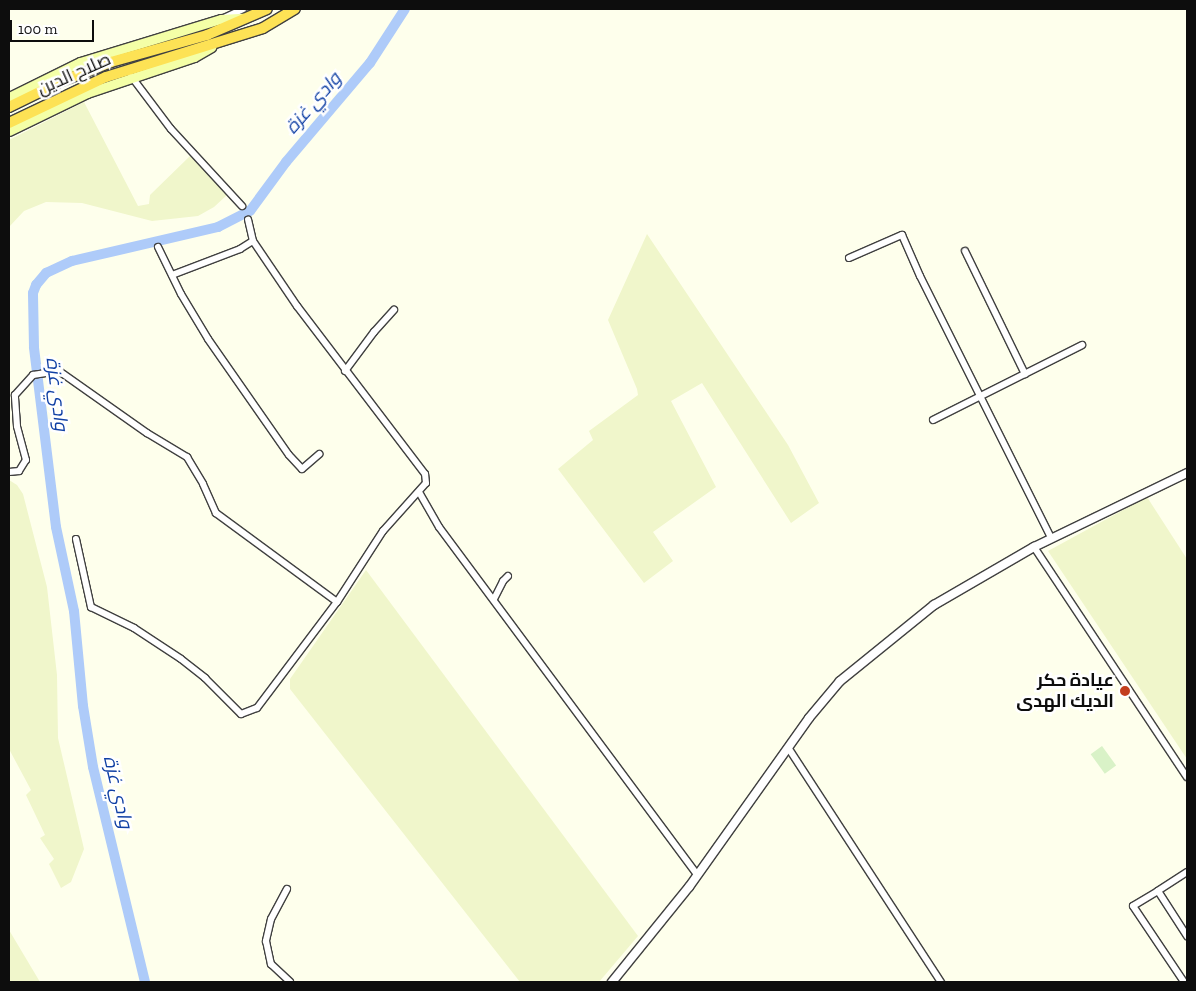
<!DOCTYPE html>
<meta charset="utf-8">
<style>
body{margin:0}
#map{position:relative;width:1196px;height:991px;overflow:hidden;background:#feffec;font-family:"Zilla Slab",Cairo,serif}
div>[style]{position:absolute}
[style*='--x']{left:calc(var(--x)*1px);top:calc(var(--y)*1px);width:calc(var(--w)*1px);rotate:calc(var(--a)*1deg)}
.farmland>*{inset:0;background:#f0f6cb}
.pitch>*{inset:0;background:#d9f2c7;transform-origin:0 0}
.river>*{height:10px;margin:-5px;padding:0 5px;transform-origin:5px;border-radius:5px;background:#aecbf9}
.roads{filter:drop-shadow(1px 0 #404040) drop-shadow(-1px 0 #404040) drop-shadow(0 1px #404040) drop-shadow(0 -1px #404040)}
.minor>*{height:6px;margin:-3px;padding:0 3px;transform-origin:3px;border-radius:3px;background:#fff}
.tertiary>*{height:8px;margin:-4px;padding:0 4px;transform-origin:4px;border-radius:4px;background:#fff}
.secondary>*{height:9px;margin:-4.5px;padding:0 4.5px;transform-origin:4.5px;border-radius:4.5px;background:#f4ffa7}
.trunk>*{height:10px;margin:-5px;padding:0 5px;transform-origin:5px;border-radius:5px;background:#fde255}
.dots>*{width:14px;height:14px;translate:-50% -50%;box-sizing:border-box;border:2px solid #fff;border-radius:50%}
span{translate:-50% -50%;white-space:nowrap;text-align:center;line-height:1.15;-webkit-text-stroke:5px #fff;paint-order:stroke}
.street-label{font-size:18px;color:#0d0d0d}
.poi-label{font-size:18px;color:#0d0d0d;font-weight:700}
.right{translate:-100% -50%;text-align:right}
.water-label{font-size:19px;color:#1040a4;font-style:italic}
.frame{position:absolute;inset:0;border:10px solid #0d0d0d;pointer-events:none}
.scale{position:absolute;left:10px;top:20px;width:84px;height:22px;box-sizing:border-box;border:2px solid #0d0d0d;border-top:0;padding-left:6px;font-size:15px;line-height:18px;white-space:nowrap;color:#0d0d0d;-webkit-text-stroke:4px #fff;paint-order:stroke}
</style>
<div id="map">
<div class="farmland">
<i style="clip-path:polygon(84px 102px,138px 206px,149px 204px,150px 195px,190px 156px,227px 195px,214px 207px,198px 216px,152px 221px,82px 203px,46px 202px,24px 211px,9px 227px,9px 140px)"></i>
<i style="clip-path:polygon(647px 234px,788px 445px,819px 503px,791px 523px,702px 383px,671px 401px,716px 487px,653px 532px,673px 561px,644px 583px,558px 469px,593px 440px,589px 431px,638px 395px,637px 389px,608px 320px)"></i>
<i style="clip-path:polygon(9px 480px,17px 485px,23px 494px,47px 587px,57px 675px,58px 738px,84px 849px,71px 882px,61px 888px,49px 864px,54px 859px,40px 838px,45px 835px,26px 795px,31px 790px,9px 749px)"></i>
<i style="clip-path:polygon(1147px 497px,1187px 559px,1187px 759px,1048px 551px)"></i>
<i style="clip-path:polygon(366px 570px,638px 936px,599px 982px,520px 982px,290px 689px,290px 679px)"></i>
<i style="clip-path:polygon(9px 930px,40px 982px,9px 982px)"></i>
</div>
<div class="pitch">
<i style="left:1102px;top:746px;width:24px;height:14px;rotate:54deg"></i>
</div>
<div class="river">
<i style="--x:145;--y:982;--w:221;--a:-103.6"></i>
<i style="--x:93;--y:767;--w:62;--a:-99.3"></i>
<i style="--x:83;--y:706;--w:95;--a:-95.4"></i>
<i style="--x:74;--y:611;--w:86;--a:-102.1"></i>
<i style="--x:56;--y:527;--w:181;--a:-97"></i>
<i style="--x:34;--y:347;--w:54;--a:-91.1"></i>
<i style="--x:33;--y:293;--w:9;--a:-69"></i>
<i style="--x:36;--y:285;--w:16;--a:-50"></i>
<i style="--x:46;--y:273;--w:29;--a:-25"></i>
<i style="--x:72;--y:261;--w:150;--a:-13.1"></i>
<i style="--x:218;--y:227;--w:36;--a:-27"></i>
<i style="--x:250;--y:211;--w:61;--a:-53.7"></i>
<i style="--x:286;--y:162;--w:130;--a:-49.7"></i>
<i style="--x:370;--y:63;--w:64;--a:-57.1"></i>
</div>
<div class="roads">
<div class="minor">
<i style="--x:226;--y:17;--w:19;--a:-25"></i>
<i style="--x:131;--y:76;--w:66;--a:53"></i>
<i style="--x:171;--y:129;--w:105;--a:47.3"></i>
<i style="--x:158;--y:247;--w:52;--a:63.9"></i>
<i style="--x:181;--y:294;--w:52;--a:59"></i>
<i style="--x:208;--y:339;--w:141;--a:55.1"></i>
<i style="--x:289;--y:455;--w:19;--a:47"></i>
<i style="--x:302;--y:469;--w:23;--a:-41"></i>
<i style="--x:965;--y:251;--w:137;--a:64"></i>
<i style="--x:849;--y:258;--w:58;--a:-23.5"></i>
<i style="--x:902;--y:235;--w:45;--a:66.3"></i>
<i style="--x:920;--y:276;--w:293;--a:63.4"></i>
<i style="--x:172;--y:275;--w:73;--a:-20.9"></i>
<i style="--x:240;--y:249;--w:15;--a:-32"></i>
<i style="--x:253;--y:241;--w:22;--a:-103"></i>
<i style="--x:345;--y:371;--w:49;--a:-53.4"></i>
<i style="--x:374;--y:332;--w:30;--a:-48"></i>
<i style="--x:933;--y:420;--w:167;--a:-26.7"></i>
<i style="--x:9;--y:472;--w:10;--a:-6"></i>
<i style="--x:19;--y:471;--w:13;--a:-58"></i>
<i style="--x:26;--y:460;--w:35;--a:-105"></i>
<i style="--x:17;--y:426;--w:31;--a:-94"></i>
<i style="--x:15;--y:395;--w:27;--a:-48"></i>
<i style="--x:33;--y:375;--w:26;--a:-9"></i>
<i style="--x:59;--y:371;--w:108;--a:35.2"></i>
<i style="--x:147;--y:433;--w:47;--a:31"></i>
<i style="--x:187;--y:457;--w:31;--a:59"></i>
<i style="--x:203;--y:484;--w:32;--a:66"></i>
<i style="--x:216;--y:513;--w:150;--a:36.3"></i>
<i style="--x:419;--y:492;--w:40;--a:60.3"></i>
<i style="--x:439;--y:527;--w:433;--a:53.4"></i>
<i style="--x:76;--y:539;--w:70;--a:77.6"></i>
<i style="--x:91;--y:607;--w:48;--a:26"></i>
<i style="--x:134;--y:628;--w:56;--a:33.4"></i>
<i style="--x:181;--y:659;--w:31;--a:38"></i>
<i style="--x:205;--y:678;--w:51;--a:45"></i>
<i style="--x:241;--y:714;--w:17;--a:-21"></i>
<i style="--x:257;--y:708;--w:133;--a:-53"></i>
<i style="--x:337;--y:602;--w:85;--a:-57.1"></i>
<i style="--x:383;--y:531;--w:64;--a:-48.1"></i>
<i style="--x:426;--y:483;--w:9;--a:-96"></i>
<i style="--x:425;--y:474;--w:211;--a:-127.3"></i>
<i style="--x:297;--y:306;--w:78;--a:-124.1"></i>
<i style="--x:1034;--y:547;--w:276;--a:56.4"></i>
<i style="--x:494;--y:599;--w:20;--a:-63"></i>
<i style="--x:503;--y:581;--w:7;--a:-45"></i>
<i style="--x:789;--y:749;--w:278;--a:56.9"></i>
<i style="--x:1187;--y:872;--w:35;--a:147"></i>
<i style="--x:1158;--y:891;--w:54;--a:57.2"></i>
<i style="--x:287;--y:889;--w:34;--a:118"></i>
<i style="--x:271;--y:919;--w:23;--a:103"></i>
<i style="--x:266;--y:941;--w:24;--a:78"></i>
<i style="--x:271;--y:964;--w:26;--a:43"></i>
<i style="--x:1158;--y:891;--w:29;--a:149"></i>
<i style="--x:1133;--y:906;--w:92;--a:56.1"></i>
</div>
<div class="tertiary">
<i style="--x:612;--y:982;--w:122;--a:-51"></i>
<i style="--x:689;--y:887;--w:207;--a:-54.6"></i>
<i style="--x:809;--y:718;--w:48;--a:-50"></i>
<i style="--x:840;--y:681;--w:121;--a:-39"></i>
<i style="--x:934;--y:605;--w:116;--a:-30.1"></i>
<i style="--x:1034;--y:547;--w:170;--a:-25.8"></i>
</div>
<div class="secondary">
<i style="--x:9;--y:97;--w:79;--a:-26.2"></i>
<i style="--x:80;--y:62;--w:147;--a:-17"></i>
<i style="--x:221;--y:19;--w:22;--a:-3"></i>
<i style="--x:9;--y:131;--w:87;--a:-26"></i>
<i style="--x:87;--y:93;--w:113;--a:-18.6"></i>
<i style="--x:194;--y:57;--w:20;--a:-30"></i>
</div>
<div class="trunk">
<i style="--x:9;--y:107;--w:59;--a:-26.1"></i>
<i style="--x:62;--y:81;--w:53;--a:-21.2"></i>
<i style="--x:111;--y:62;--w:100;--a:-15.7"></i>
<i style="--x:207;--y:35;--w:65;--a:-23.4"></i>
<i style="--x:9;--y:123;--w:107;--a:-25.4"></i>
<i style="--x:106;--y:77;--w:164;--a:-17.3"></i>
<i style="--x:263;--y:28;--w:37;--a:-31"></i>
</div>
</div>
<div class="dots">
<i style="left:1125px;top:691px;background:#c33e1e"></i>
</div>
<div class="street-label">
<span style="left:74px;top:74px;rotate:-24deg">صلاح الدين</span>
</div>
<div class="poi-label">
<span class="right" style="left:1114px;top:691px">عيادة حكر<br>الديك الهدى</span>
</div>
<div class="water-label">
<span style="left:313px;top:103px;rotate:-49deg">وادي غزة</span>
<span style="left:57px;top:394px;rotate:83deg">وادي غزة</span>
<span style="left:118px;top:792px;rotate:77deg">وادي غزة</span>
</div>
<div class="frame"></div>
<div class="scale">100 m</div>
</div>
